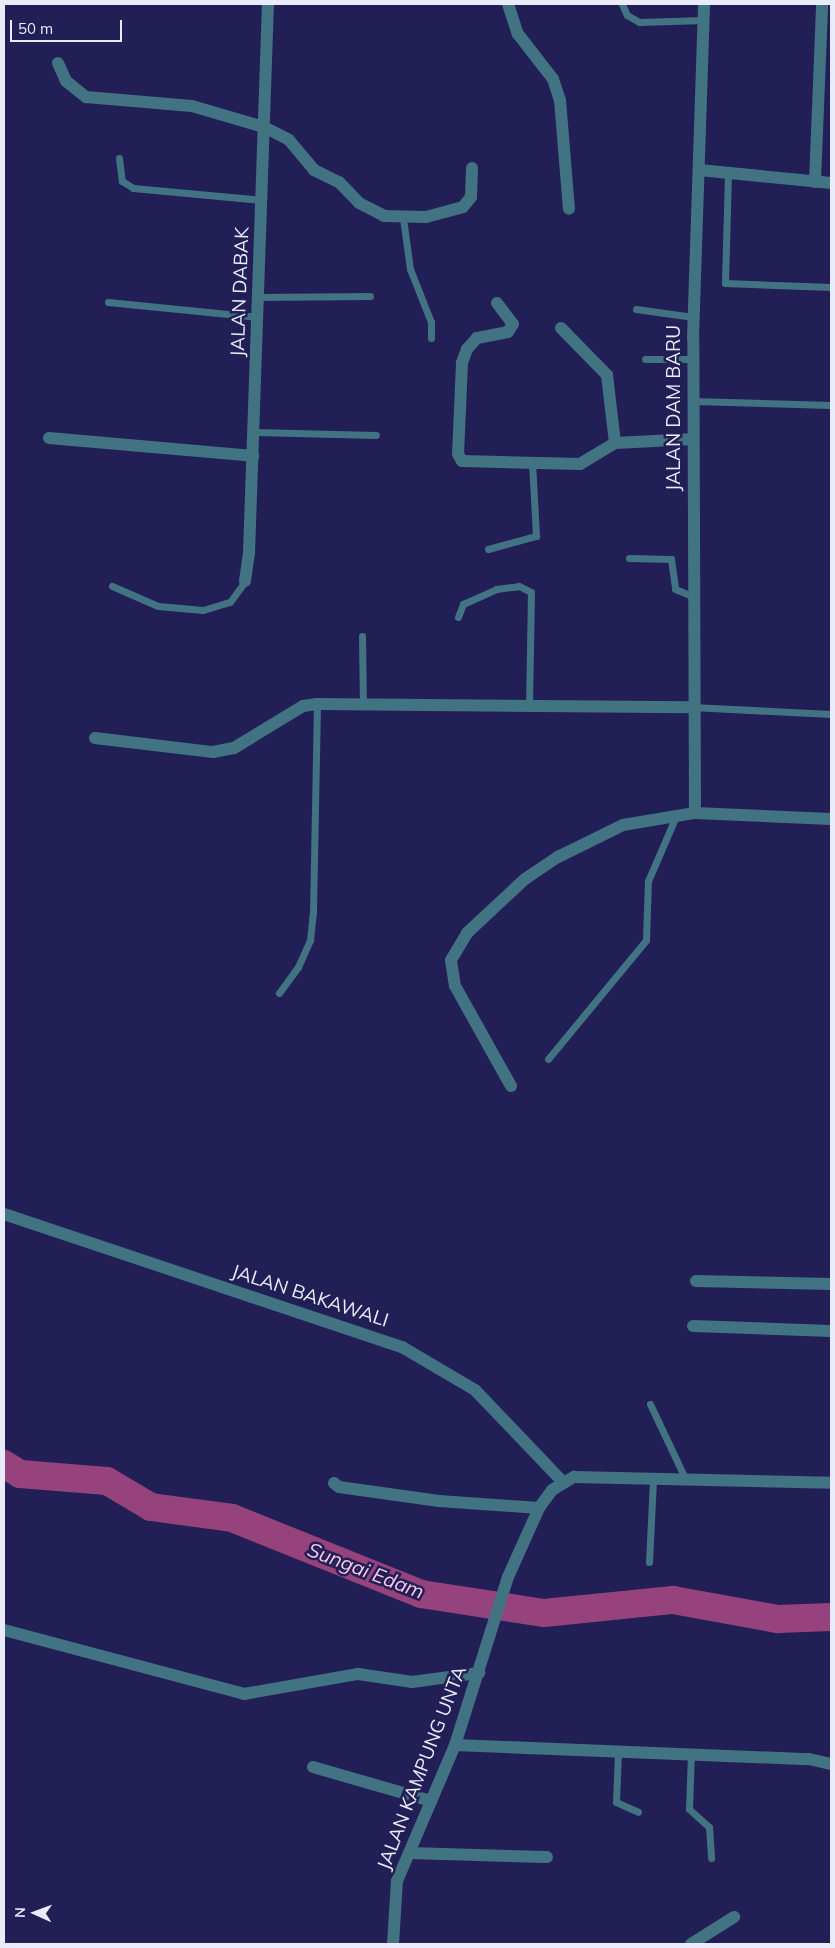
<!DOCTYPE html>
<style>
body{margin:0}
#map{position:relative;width:835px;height:1948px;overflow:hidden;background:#221f56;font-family:Mulish,sans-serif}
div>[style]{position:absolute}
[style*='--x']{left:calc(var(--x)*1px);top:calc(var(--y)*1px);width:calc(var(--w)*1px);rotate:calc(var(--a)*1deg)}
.river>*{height:28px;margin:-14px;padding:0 14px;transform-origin:14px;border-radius:14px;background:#96437d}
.service>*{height:7px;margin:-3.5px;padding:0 3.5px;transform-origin:3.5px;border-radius:3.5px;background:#417383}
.minor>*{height:12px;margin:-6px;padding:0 6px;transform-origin:6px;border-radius:6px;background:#417383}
span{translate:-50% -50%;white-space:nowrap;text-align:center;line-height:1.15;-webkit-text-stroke:5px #221f56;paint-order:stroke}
.street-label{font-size:19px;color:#eaebfa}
.water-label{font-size:20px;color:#facbe8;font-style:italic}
.frame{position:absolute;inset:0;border:5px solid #eaebfa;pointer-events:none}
.north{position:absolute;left:10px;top:1888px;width:50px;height:50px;-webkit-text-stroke:4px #221f56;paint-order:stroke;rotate:272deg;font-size:14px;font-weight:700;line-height:20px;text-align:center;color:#eaebfa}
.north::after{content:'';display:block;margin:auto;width:18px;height:22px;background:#eaebfa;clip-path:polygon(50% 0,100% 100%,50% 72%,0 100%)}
.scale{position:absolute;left:10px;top:20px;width:112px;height:22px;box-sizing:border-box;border:2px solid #eaebfa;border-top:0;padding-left:6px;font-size:15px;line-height:18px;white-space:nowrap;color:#eaebfa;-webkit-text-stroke:4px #221f56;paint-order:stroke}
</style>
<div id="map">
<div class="river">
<i style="--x:4;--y:1464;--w:19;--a:32"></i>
<i style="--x:20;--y:1474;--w:87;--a:4.6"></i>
<i style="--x:107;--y:1481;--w:51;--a:30.6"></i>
<i style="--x:151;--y:1507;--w:82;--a:7.7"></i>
<i style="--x:232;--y:1518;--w:204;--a:21.9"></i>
<i style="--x:421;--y:1594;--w:124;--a:8.8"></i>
<i style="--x:544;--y:1613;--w:130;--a:-5.8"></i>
<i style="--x:673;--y:1600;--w:107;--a:10.3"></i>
<i style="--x:778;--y:1619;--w:53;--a:-2.2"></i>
</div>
<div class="service">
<i style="--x:622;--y:4;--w:12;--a:66"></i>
<i style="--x:627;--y:15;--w:14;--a:30"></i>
<i style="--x:639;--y:22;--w:65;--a:-1.8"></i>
<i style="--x:119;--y:158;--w:23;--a:83"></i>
<i style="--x:122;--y:181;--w:13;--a:32"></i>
<i style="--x:133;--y:188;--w:130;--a:5.3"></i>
<i style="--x:728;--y:174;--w:109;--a:91.6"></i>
<i style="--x:725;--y:283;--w:106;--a:2.2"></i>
<i style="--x:403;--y:218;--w:51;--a:82.2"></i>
<i style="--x:410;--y:269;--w:57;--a:68.4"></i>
<i style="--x:431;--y:322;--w:16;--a:90"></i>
<i style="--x:259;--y:297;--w:111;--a:-0.5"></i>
<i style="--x:108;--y:302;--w:151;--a:5.7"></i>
<i style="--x:636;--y:309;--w:58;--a:8"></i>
<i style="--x:645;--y:359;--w:48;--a:0"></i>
<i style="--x:693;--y:401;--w:138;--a:1.7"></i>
<i style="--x:254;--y:432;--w:122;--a:1.4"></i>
<i style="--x:488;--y:549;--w:50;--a:-15.2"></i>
<i style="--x:536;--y:536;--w:73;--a:-93.1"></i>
<i style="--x:629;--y:558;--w:42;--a:1.4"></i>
<i style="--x:671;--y:559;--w:30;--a:82"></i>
<i style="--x:675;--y:589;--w:18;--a:22"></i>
<i style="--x:112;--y:586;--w:50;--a:23.5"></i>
<i style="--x:158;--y:606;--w:45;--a:5.1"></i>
<i style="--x:203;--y:610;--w:28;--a:-17"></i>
<i style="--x:230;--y:602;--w:26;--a:-54"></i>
<i style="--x:458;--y:617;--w:14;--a:-69"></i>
<i style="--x:463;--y:604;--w:36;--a:-24"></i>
<i style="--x:496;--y:589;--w:23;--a:-7"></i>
<i style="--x:519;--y:586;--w:13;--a:27"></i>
<i style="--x:531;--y:592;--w:114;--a:91"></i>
<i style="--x:362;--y:636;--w:68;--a:89.2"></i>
<i style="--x:692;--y:707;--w:139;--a:2.9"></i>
<i style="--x:279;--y:993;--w:32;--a:-54"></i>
<i style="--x:298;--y:967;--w:30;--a:-66"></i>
<i style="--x:310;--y:940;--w:27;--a:-84"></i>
<i style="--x:313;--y:913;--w:209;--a:-88.9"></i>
<i style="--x:548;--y:1059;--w:154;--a:-50.5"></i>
<i style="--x:646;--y:940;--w:59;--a:-88.1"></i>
<i style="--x:648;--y:881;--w:71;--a:-66.7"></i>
<i style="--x:650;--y:1404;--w:84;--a:64.7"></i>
<i style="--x:649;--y:1562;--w:83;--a:-87.2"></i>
<i style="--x:618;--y:1752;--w:50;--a:92.3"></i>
<i style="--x:616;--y:1802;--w:24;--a:24"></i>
<i style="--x:691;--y:1754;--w:55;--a:92.1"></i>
<i style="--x:689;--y:1809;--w:27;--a:42"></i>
<i style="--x:709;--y:1827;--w:31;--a:86"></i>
</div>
<div class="minor">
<i style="--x:508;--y:4;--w:32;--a:72"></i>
<i style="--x:518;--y:34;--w:57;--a:52.1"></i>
<i style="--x:553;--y:79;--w:22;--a:72"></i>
<i style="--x:560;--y:100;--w:109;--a:85.3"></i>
<i style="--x:58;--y:63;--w:20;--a:66"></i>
<i style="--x:66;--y:81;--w:26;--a:39"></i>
<i style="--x:86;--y:97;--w:106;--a:4.9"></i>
<i style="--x:192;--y:106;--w:75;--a:16.3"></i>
<i style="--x:264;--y:127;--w:28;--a:27"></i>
<i style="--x:289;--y:140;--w:39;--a:50"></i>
<i style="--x:314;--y:170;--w:28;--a:26"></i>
<i style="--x:339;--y:182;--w:29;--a:46"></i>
<i style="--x:359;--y:203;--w:28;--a:27"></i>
<i style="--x:384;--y:216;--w:42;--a:1.4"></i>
<i style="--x:426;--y:217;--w:38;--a:-15"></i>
<i style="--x:463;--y:207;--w:13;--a:-51"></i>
<i style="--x:471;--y:197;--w:29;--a:-88"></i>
<i style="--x:699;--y:170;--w:133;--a:5.6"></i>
<i style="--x:815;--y:182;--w:178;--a:-87.7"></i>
<i style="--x:497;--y:303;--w:26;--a:53"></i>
<i style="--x:513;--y:324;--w:9;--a:122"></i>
<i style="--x:508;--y:332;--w:32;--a:169"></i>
<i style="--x:477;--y:338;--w:15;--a:132"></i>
<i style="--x:467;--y:349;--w:15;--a:110"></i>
<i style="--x:462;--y:363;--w:91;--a:92.5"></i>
<i style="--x:458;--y:454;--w:8;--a:60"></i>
<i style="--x:462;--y:461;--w:118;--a:1.5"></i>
<i style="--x:580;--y:464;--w:41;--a:-31"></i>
<i style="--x:615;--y:443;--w:78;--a:-2.9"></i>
<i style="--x:561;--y:328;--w:66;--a:45.6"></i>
<i style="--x:607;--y:375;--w:68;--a:83.3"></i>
<i style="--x:49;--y:438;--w:205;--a:5"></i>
<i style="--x:245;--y:581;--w:28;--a:-82"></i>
<i style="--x:249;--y:553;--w:549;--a:-88.02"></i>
<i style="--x:95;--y:738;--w:119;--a:6.8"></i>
<i style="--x:213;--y:752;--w:21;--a:-11"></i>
<i style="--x:234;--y:748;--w:81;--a:-31.3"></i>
<i style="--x:303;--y:706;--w:14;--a:-8"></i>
<i style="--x:317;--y:704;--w:374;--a:0.5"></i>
<i style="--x:695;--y:813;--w:475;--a:-90.2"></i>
<i style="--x:693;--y:338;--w:334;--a:-88.1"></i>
<i style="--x:511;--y:1086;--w:115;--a:-119.2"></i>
<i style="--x:455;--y:986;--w:26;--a:-99"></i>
<i style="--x:451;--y:960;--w:31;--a:-59"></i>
<i style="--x:467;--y:933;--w:79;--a:-43"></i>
<i style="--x:525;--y:879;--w:40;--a:-34"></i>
<i style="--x:558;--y:857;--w:72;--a:-26.2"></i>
<i style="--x:623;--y:825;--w:73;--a:-9.5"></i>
<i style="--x:695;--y:813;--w:136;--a:2.5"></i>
<i style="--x:4;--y:1214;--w:420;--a:18.5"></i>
<i style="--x:402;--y:1347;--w:85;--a:30.5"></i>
<i style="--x:475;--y:1390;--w:127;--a:46.3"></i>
<i style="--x:696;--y:1281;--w:135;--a:1.3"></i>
<i style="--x:693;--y:1326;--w:138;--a:2.1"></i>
<i style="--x:334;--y:1483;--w:6;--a:39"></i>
<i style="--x:339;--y:1487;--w:101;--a:8"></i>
<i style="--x:439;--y:1501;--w:100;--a:4"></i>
<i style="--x:4;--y:1630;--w:248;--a:14.9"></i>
<i style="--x:244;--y:1694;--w:116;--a:-10"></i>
<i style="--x:358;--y:1674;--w:55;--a:8.4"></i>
<i style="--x:412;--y:1682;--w:68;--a:-7.7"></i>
<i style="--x:455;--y:1745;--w:354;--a:2.3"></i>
<i style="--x:809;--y:1759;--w:23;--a:13"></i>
<i style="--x:313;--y:1767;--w:123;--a:16.1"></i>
<i style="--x:409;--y:1853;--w:138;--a:1.7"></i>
<i style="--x:393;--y:1944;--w:63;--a:-86.4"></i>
<i style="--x:397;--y:1881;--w:148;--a:-66.9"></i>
<i style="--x:455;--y:1745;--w:176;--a:-72.5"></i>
<i style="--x:508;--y:1577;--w:76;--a:-65.8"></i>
<i style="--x:539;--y:1508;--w:22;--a:-54"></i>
<i style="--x:552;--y:1490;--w:26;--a:-31"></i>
<i style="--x:574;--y:1477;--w:257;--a:1.3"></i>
<i style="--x:691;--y:1944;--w:51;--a:-32.1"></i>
</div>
<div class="street-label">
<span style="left:240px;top:292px;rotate:-88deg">JALAN DABAK</span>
<span style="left:674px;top:408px;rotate:-90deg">JALAN DAM BARU</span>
<span style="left:310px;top:1296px;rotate:18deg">JALAN BAKAWALI</span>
<span style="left:422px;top:1768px;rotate:-69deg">JALAN KAMPUNG UNTA</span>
</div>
<div class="water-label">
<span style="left:366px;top:1570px;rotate:21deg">Sungai Edam</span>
</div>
<div class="frame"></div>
<div class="north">N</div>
<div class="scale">50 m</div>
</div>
